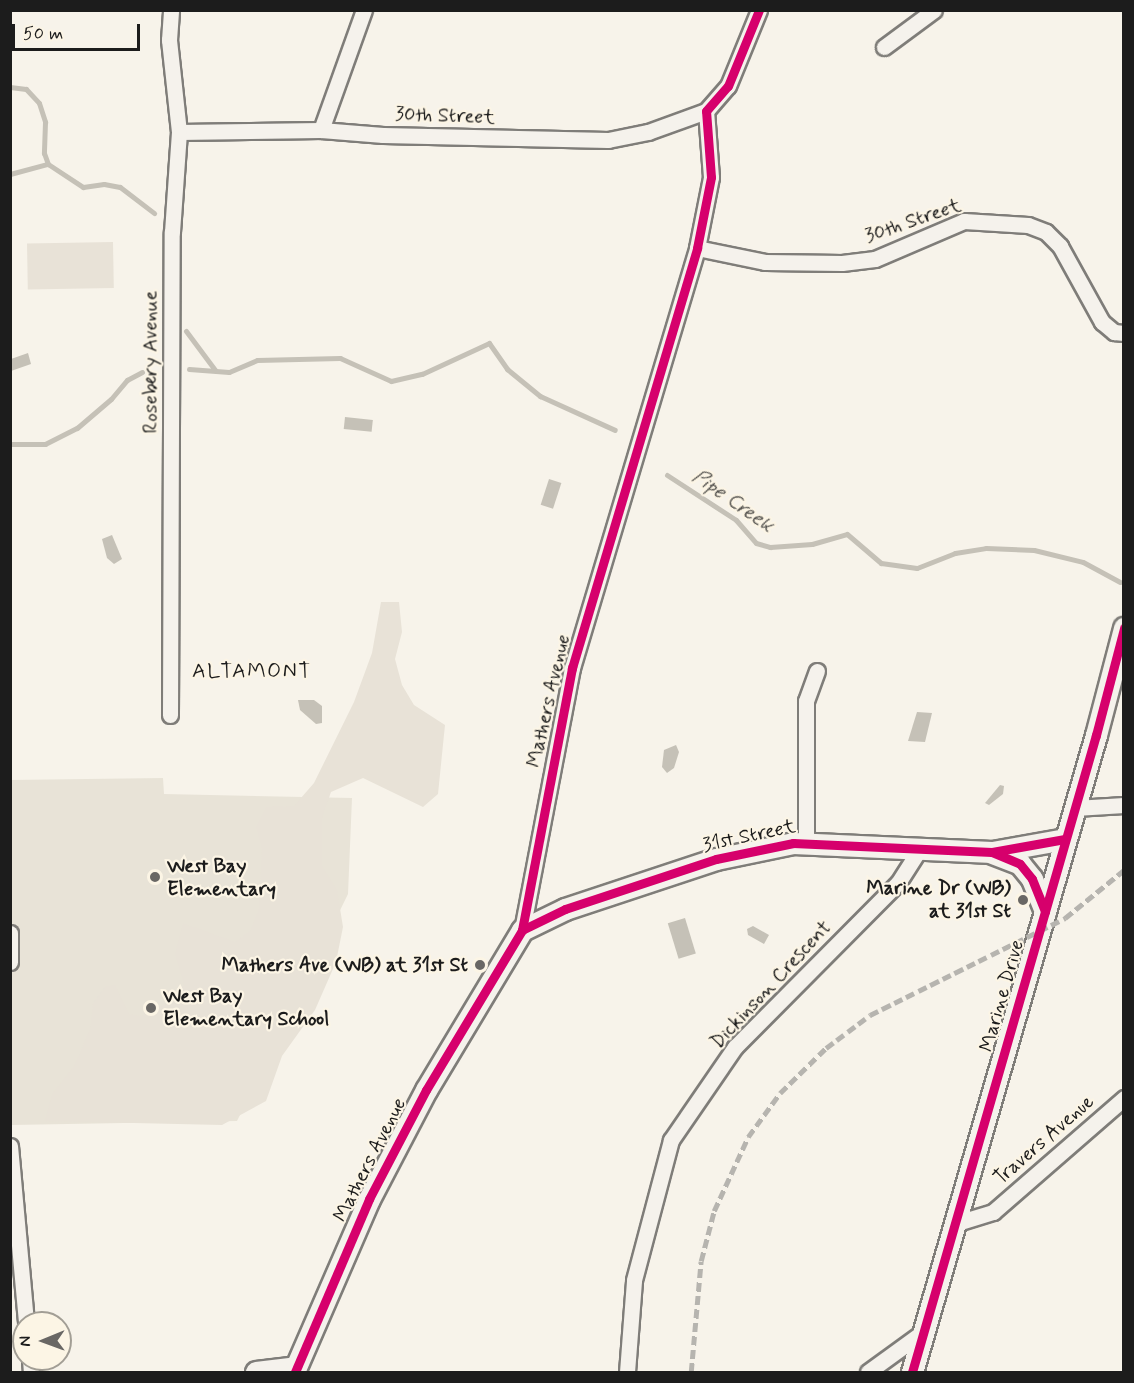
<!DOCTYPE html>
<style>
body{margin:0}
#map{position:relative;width:1134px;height:1383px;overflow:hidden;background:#f7f3ea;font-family:Mynerve,sans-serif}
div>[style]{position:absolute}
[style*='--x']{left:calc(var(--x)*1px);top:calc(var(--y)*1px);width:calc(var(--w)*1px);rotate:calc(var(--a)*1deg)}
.built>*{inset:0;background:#e8e3d7}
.green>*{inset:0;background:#e8e2d7;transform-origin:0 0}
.water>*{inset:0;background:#c5c1b7;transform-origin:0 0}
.stream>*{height:5px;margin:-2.5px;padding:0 2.5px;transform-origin:2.5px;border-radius:2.5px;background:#c5c1b7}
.roads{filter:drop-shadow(2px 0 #7f7d79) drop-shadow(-2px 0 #7f7d79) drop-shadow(0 2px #7f7d79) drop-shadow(0 -2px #7f7d79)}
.street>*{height:15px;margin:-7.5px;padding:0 7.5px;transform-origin:7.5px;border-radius:7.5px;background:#f5f2ec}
.secondary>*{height:21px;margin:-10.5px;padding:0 10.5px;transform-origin:10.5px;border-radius:10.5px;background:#f5f2ec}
.rail>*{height:4.5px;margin-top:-2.25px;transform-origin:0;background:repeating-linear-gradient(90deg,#b6b4af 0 9px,transparent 0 13.5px)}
.cycleway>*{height:9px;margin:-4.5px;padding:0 4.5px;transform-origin:4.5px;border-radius:4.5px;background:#d6006c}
.dots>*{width:16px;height:16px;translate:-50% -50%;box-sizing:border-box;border:3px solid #fcf5e5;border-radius:50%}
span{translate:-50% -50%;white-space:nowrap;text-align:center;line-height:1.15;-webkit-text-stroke:4.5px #fcf5e5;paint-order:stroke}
.street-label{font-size:20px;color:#1c1c1c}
.poi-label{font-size:20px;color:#1c1c1c;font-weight:700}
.left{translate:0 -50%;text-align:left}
.right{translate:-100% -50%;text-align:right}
.water-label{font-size:21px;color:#575551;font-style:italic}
.neighbourhood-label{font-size:21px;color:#1c1c1c;letter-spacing:1.5px}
.frame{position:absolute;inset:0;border:12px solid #1c1c1c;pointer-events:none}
.north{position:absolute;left:12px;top:1311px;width:60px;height:60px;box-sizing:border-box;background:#fcf5e5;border:2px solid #a29e95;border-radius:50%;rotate:269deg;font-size:16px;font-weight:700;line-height:24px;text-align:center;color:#1c1c1c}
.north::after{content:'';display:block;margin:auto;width:21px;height:27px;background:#696764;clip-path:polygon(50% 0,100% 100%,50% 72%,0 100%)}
.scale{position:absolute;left:12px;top:24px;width:128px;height:27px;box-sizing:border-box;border:3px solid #1c1c1c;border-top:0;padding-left:8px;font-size:18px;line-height:21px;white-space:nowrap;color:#1c1c1c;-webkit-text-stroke:4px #fcf5e5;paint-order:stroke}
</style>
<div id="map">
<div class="built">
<i style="clip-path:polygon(163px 778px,164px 794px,352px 798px,348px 894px,237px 1121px,11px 1125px,10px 780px)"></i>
</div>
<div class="green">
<i style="left:113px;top:242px;width:46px;height:86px;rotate:89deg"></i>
<i style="clip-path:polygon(381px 602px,399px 602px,402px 632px,395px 659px,402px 685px,414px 705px,445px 725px,438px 794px,423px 807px,363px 778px,331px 792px,322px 818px,322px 866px,337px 890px,343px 927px,336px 962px,315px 1010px,282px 1056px,266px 1101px,222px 1125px,45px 1121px,52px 1094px,74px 1066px,90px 1029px,93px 1003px,105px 987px,115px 985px,129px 1014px,140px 1016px,168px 1003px,184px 984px,175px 954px,183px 923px,235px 942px,250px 931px,259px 909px,262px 849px,256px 827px,266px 807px,294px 806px,314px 783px,354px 702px,372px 653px)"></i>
</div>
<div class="water">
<i style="clip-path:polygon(28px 353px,31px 364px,11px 371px,11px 359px)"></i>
<i style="left:345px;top:417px;width:28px;height:12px;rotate:6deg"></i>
<i style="left:549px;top:479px;width:13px;height:27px;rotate:18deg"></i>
<i style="clip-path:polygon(112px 535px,122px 559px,114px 564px,107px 558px,102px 539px)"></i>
<i style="clip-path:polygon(298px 700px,314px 700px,322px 706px,322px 723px,316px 724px,300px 710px)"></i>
<i style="clip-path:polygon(917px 712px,932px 713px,925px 742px,908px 741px)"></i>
<i style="clip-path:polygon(676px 745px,679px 752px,674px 768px,667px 773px,662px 767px,664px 750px)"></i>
<i style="clip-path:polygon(1000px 785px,1004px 786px,1003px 794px,989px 805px,985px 803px)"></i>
<i style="left:685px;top:918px;width:37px;height:18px;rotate:73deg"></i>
<i style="clip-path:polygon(753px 926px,769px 935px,764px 944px,748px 935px,747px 929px)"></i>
</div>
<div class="stream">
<i style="--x:10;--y:87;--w:16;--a:7"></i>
<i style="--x:26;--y:89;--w:19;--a:47"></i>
<i style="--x:39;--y:103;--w:20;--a:72"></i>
<i style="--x:45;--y:122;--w:31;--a:92"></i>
<i style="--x:44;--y:153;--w:12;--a:70"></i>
<i style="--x:10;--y:174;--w:39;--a:-15"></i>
<i style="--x:48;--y:164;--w:42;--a:33.3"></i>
<i style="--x:83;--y:187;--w:21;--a:-8"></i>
<i style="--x:104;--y:184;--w:16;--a:11"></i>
<i style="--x:120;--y:187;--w:43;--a:37.4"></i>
<i style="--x:186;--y:331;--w:49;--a:53.4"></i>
<i style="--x:189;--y:369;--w:40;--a:4.3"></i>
<i style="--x:229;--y:372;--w:30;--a:-23"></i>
<i style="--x:257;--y:360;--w:83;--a:-1.4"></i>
<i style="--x:340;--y:358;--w:56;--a:24.3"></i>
<i style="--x:391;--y:381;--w:32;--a:-13"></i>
<i style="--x:422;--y:374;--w:74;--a:-24.8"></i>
<i style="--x:489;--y:343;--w:32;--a:55"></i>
<i style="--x:507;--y:369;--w:43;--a:39.3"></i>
<i style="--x:540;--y:396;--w:82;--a:24.4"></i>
<i style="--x:10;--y:444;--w:35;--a:0"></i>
<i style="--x:45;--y:444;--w:36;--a:-27"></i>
<i style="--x:77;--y:428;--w:45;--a:-40.5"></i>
<i style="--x:111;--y:399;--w:25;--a:-50"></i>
<i style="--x:127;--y:380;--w:17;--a:-28"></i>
<i style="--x:667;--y:475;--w:82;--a:33.1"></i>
<i style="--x:736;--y:520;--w:30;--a:49"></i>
<i style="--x:756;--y:543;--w:15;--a:16"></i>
<i style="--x:770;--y:547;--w:42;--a:-4.1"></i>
<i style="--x:812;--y:544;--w:36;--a:-16"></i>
<i style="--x:847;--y:534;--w:45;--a:40.5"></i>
<i style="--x:881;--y:563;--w:36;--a:8"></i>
<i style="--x:917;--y:568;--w:41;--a:-21.5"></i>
<i style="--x:955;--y:553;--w:31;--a:-9"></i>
<i style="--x:986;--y:548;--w:48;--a:2.4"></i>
<i style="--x:1034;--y:550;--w:50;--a:13.8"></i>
<i style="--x:1083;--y:562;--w:42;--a:28.4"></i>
</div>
<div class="roads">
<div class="street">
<i style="--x:884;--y:47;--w:62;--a:-36.5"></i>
<i style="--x:321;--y:130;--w:127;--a:-70.3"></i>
<i style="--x:179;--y:132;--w:142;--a:-0.8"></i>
<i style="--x:321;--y:130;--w:62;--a:4.6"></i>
<i style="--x:383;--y:135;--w:225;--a:1.3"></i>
<i style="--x:608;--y:140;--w:41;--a:-11.3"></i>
<i style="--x:648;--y:132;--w:62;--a:-19.9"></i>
<i style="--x:697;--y:248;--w:69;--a:11.6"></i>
<i style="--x:765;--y:262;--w:77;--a:0.7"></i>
<i style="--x:842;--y:263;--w:33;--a:-7"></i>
<i style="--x:875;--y:259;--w:97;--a:-23.1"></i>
<i style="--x:964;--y:221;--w:64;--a:3.6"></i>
<i style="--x:1028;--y:225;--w:19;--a:21"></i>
<i style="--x:1046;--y:232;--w:20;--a:45"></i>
<i style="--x:1060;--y:246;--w:87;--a:61.1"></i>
<i style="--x:1102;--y:322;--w:16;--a:40"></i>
<i style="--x:1114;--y:332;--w:10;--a:6"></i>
<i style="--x:170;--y:715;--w:483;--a:-89.8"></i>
<i style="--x:172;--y:232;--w:100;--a:-86"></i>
<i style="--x:179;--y:132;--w:93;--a:-96.2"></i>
<i style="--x:169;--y:40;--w:30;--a:-86"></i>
<i style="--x:1075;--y:808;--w:49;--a:-3.5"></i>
<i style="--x:806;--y:842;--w:141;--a:-90"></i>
<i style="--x:806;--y:701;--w:32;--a:-70"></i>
<i style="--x:522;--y:930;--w:267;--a:-79.2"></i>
<i style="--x:572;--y:668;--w:438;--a:-73.4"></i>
<i style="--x:697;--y:248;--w:72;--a:-78.8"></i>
<i style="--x:711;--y:177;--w:66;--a:-94.3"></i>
<i style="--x:706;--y:111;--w:33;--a:-49"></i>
<i style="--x:728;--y:86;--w:82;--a:-67.8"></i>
<i style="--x:10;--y:933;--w:29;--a:90"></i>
<i style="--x:10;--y:1146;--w:178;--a:84.8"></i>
<i style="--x:957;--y:1223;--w:38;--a:-17"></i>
<i style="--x:993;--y:1212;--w:174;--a:-41"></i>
<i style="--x:30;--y:1359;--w:13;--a:86"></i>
<i style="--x:627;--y:1372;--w:92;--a:-85.6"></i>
<i style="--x:634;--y:1280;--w:145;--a:-75.2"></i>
<i style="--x:671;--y:1140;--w:113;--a:-55.5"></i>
<i style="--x:735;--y:1047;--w:231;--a:-45.2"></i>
<i style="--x:898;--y:883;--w:43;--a:-57.4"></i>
<i style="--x:868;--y:1372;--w:68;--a:-36"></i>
</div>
<div class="secondary">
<i style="--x:992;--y:853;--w:30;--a:21"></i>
<i style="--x:1020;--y:864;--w:19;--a:51"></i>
<i style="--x:1032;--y:879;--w:35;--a:68"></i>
<i style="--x:256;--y:1372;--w:40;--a:-7.1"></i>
<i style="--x:296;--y:1367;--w:183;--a:-66.5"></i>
<i style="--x:369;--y:1199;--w:123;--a:-62.4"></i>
<i style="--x:426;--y:1090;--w:187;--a:-59"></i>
<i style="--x:522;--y:930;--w:48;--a:-26"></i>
<i style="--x:565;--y:909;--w:159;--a:-18.3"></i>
<i style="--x:716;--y:859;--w:79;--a:-11.7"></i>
<i style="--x:793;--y:843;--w:199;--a:2.6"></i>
<i style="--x:992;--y:852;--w:74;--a:-10.1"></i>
<i style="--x:912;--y:1372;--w:663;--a:-73.89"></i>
<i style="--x:1096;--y:735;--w:111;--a:-75.3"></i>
</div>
</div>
<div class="rail">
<i style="--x:691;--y:1372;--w:111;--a:-84.9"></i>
<i style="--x:701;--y:1261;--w:52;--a:-75.4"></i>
<i style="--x:714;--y:1211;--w:81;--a:-65.3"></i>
<i style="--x:748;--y:1137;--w:54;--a:-54"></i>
<i style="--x:780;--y:1093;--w:64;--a:-44.4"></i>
<i style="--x:826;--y:1048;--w:55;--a:-36.9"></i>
<i style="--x:870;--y:1015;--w:218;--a:-26.4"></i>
<i style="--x:1065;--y:918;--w:76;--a:-39.1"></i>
</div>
<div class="cycleway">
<i style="--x:992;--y:852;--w:30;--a:23"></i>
<i style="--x:1020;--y:864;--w:19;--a:51"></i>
<i style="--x:1032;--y:879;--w:35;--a:68"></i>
<i style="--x:522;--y:930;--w:48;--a:-26"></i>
<i style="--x:565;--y:909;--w:159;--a:-18.3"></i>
<i style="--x:716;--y:859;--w:79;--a:-11.7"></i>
<i style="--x:793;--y:843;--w:199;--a:2.6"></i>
<i style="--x:992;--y:852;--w:74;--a:-10.1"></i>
<i style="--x:295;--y:1372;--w:188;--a:-66.8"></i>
<i style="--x:369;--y:1199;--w:123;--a:-62.4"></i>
<i style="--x:426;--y:1090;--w:187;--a:-59"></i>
<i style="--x:522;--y:930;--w:267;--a:-79.2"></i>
<i style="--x:572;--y:668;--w:438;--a:-73.4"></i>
<i style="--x:697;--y:248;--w:72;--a:-78.8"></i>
<i style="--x:711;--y:177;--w:66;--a:-94.3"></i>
<i style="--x:706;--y:111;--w:33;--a:-49"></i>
<i style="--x:728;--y:86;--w:82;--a:-67.8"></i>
<i style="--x:912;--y:1372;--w:663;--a:-73.89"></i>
<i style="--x:1096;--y:735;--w:111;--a:-75.3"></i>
</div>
<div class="dots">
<i style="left:155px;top:877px;background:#696764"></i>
<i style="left:1023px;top:900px;background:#696764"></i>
<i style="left:480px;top:965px;background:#696764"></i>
<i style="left:151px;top:1008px;background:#696764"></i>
</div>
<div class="street-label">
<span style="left:445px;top:116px;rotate:2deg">30th Street</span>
<span style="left:913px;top:221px;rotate:-19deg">30th Street</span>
<span style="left:151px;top:362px;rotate:-90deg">Rosebery Avenue</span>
<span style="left:549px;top:701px;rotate:-77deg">Mathers Avenue</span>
<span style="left:749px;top:836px;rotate:-12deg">31st Street</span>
<span style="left:771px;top:985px;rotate:-47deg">Dickinson Crescent</span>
<span style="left:1002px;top:996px;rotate:-74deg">Marine Drive</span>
<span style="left:1044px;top:1140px;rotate:-41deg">Travers Avenue</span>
<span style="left:370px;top:1160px;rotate:-63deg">Mathers Avenue</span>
</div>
<div class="poi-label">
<span class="left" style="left:167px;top:878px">West Bay<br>Elementary</span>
<span class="right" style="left:1011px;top:900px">Marine Dr (WB)<br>at 31st St</span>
<span class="right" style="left:468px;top:965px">Mathers Ave (WB) at 31st St</span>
<span class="left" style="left:163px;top:1008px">West Bay<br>Elementary School</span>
</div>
<div class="water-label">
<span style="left:733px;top:501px;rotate:35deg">Pipe Creek</span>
</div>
<div class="neighbourhood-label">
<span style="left:252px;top:671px">ALTAMONT</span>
</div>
<div class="frame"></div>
<div class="north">N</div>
<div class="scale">50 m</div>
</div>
